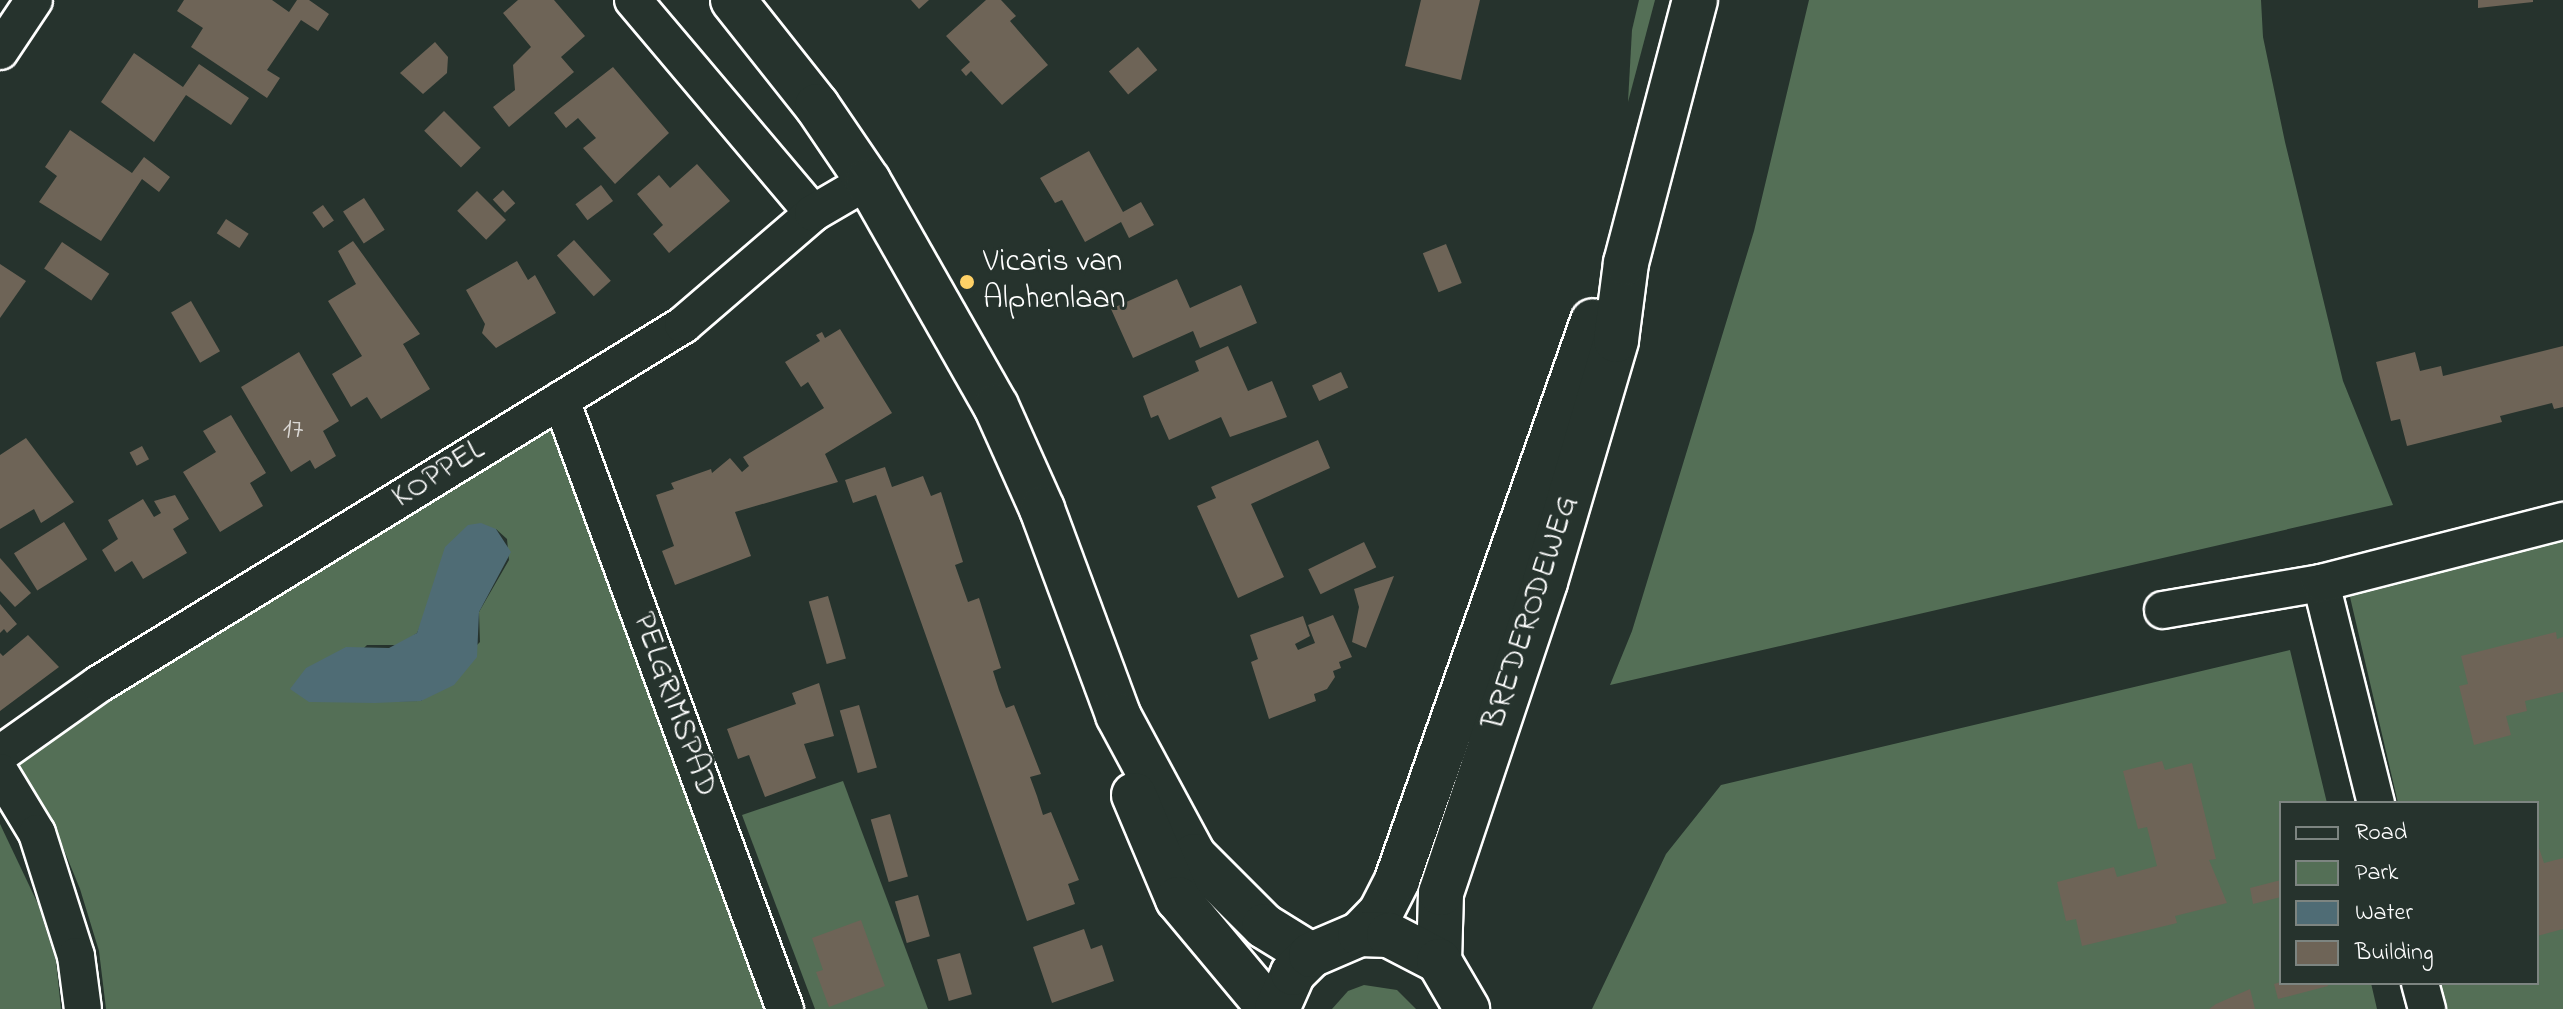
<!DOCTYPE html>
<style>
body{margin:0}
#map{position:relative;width:2563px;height:1009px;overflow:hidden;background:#26332d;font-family:"Indie Flower",sans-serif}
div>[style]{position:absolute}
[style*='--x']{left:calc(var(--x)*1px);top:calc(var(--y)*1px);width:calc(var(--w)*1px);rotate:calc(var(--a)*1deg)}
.green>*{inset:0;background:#546f56}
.water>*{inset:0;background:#4f6c75}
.building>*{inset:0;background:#6e6457;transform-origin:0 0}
.roads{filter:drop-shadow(2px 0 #fff) drop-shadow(-2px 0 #fff) drop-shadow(0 2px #fff) drop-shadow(0 -2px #fff)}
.street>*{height:36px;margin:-18px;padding:0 18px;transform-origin:18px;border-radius:18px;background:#26332d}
.secondary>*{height:44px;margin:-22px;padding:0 22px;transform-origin:22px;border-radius:22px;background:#26332d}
.dots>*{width:22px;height:22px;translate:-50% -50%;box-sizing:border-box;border:4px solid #26332d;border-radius:50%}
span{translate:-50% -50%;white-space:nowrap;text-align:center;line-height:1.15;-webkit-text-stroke:6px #26332d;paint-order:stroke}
.number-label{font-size:28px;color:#dbd8d5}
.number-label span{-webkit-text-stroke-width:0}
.poi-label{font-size:32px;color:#fff}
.left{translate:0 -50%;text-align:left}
.street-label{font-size:32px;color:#fff}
.legend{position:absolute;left:2279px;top:801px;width:260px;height:184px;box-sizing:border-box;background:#26332d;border:2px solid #7d8581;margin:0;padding:10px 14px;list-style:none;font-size:24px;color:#fff}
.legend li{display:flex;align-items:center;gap:16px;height:40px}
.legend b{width:40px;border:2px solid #7d8581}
</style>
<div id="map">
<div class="green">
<i style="clip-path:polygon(1639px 0,1655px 0,1628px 102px,1632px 30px)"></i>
<i style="clip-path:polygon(1809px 0,2261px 0,2263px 37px,2285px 142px,2343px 381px,2393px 505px,1610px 685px,1632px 631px,1754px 231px)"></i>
<i style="clip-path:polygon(evenodd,560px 424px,774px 1009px,106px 1009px,99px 951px,80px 889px,55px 828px,11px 760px,560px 424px,496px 529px,507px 539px,509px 560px,479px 612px,480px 642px,421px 701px,309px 702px,367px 645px,400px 645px,417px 633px,431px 601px,496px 529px)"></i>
<i style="clip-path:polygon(2563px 532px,2563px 1009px,2445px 1009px,2439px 983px,2537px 983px,2537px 803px,2398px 803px,2350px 597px,2366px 583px)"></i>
<i style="clip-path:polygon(2290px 650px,2327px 803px,2281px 803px,2281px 983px,2371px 983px,2377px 1009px,1592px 1009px,1666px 854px,1721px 785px)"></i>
<i style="clip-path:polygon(843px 781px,928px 1009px,815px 1009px,742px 815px)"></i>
<i style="clip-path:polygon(0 824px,38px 904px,56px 961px,61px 1009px,0 1009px)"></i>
<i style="clip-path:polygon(1364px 985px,1397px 990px,1416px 1009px,1332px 1009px,1348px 991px)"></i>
</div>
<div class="water">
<i style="clip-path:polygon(481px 523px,496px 529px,511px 552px,479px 612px,477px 657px,454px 685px,421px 701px,375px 703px,309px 702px,290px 689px,306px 668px,346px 647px,389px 648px,417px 633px,445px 547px,468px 525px)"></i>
</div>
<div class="building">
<i style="clip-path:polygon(184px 0,272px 0,289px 12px,297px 0,309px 0,329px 14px,318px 31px,301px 20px,267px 70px,280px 78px,267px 98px,191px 47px,203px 28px,177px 11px)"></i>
<i style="clip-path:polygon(518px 0,554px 0,585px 36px,561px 57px,574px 72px,509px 127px,493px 107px,515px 90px,513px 65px,531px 47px,503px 13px)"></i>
<i style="clip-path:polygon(911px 0,929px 0,919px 9px)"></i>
<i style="clip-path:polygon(986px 0,1001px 0,1016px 16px,1010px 21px,1048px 65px,1002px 105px,971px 71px,966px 76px,961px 70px,970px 62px,946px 36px)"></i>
<i style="clip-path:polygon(1421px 0,1480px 0,1461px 80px,1405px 66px)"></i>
<i style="clip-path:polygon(2478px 0,2533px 0,2533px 2px,2478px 8px)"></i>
<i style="clip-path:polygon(435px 42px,448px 57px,447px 73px,423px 94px,400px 73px)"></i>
<i style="left:1138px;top:47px;width:30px;height:38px;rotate:50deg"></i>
<i style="clip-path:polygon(134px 53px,183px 87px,199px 64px,249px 98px,231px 125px,186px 95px,154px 142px,101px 102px)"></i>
<i style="clip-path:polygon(613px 67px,669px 133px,615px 184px,583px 148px,596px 138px,578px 118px,566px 128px,554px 113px)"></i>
<i style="left:444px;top:111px;width:52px;height:28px;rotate:45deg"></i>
<i style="clip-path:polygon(70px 130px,132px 173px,144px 157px,170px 177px,159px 192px,142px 179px,101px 241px,39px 202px,57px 176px,45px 167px)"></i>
<i style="clip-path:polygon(1089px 151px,1123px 212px,1141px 202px,1154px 225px,1129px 238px,1121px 222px,1085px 242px,1062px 200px,1055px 203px,1040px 178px)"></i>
<i style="clip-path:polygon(697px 164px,730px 201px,669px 253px,653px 234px,663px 225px,637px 194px,659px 175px,670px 188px)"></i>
<i style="left:601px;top:185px;width:20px;height:32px;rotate:53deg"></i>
<i style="left:503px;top:190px;width:18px;height:14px;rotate:47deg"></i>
<i style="left:477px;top:191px;width:41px;height:28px;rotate:45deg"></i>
<i style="left:364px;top:198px;width:38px;height:25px;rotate:57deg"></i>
<i style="left:323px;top:205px;width:19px;height:13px;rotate:55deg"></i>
<i style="left:226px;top:219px;width:27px;height:17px;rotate:33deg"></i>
<i style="left:574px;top:240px;width:55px;height:23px;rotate:48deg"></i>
<i style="clip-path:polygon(353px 241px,420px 334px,403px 344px,430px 389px,381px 419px,367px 397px,351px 407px,332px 374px,362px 356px,328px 301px,356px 284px,338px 251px)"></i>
<i style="left:62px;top:242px;width:57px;height:32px;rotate:34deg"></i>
<i style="left:1446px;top:244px;width:42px;height:25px;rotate:68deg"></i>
<i style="clip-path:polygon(517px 261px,528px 280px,535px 275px,556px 313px,496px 348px,482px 333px,485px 324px,466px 290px)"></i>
<i style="clip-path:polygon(0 264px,26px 281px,0 318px)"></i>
<i style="clip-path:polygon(1177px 279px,1190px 308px,1241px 285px,1257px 323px,1200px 348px,1193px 331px,1133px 358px,1111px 309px)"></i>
<i style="left:191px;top:301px;width:58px;height:23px;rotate:60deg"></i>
<i style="clip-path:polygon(840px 329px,892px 413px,825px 454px,838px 482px,735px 512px,751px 556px,675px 585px,662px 551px,674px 546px,656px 495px,674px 489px,671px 483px,711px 469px,712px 473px,730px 458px,742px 472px,749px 466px,743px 457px,824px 408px,808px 382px,801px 387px,785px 362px,820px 341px,816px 335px,822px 332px,825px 338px)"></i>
<i style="clip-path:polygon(1228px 346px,1248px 391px,1272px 381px,1287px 417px,1230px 437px,1221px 417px,1169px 440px,1158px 415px,1151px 418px,1143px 396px,1199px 371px,1195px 361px)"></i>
<i style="clip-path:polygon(2563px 346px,2563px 407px,2554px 409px,2552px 403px,2500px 416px,2502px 422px,2407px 446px,2400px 419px,2391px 421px,2376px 362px,2415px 352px,2420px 371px,2441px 366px,2443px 376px)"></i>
<i style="clip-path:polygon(299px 352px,339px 421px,323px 431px,336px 456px,315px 469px,310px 460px,291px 472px,241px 387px)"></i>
<i style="left:1341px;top:372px;width:17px;height:32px;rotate:65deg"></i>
<i style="clip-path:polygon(231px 415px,266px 473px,250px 483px,263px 506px,220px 532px,183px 472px,216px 452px,203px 431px)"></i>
<i style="clip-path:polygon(26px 438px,74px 502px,41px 523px,34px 509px,0 529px,0 455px)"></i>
<i style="clip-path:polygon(1318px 440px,1330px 468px,1251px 504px,1284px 577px,1238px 598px,1197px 506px,1216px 498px,1211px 487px)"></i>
<i style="left:142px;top:446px;width:15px;height:14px;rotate:62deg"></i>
<i style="clip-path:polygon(885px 467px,892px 487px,923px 476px,931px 496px,941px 492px,963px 562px,955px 565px,968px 602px,979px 598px,1001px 668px,993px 671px,999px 690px,1006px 708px,1014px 705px,1041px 774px,1030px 777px,1037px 796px,1043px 815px,1051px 812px,1079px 880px,1068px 884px,1075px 904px,1027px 921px,876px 495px,853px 503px,845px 480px)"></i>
<i style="clip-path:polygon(175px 495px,189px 519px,173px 529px,187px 553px,143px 579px,132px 561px,115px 572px,102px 550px,118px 539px,108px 520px,143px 499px,154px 517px,161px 513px,154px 501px)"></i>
<i style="left:64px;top:522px;width:44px;height:59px;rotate:58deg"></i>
<i style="left:1364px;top:542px;width:28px;height:62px;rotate:64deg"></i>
<i style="clip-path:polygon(0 558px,31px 593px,15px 607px,0 591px)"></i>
<i style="clip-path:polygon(1394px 576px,1366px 648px,1352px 642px,1359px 607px,1354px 589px)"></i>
<i style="left:828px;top:596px;width:65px;height:20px;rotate:74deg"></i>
<i style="clip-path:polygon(0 604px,17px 624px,7px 633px,4px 629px,0 633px)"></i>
<i style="clip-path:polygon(1333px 615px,1352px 657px,1339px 662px,1341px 668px,1333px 671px,1335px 677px,1327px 689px,1314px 694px,1316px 701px,1269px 719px,1251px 662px,1258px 659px,1250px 635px,1303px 616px,1310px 636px,1295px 644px,1298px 650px,1315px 643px,1308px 625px)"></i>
<i style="clip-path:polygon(2556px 632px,2557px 639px,2563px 637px,2563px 692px,2525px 701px,2527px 711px,2506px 716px,2511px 735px,2474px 745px,2459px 686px,2468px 684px,2461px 656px)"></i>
<i style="clip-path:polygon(28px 635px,59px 667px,0 711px,0 653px,3px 656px)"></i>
<i style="clip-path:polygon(819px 683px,834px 736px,804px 744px,816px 778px,765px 797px,749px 755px,738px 759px,727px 729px,796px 704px,792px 693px)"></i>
<i style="left:859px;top:705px;width:65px;height:20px;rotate:74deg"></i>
<i style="clip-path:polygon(2162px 761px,2165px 770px,2192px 763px,2216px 859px,2209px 860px,2227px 903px,2175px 916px,2177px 923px,2082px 946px,2076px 919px,2066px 921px,2057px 882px,2114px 867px,2117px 877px,2157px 866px,2147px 827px,2138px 829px,2123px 771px)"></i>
<i style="left:890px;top:814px;width:65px;height:20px;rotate:74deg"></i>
<i style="clip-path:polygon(2537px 842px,2544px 863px,2563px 858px,2563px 929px,2537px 936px)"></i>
<i style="clip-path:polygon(2281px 880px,2281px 897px,2253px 904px,2250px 888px)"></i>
<i style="left:918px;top:895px;width:43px;height:24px;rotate:74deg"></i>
<i style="clip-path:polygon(861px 920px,885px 986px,829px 1007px,816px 972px,823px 970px,812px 938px)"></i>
<i style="clip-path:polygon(1084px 929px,1091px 949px,1102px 945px,1114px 981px,1052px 1003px,1033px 947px)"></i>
<i style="left:960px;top:953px;width:43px;height:24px;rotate:74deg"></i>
<i style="clip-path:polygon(2281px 982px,2327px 983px,2328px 986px,2278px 999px,2274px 984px)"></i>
<i style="clip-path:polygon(2250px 989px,2255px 1009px,2209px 1009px,2216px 1004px)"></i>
</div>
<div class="roads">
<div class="street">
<i style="--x:633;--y:0;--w:279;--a:49.8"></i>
<i style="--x:0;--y:51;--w:61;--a:-56.3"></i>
<i style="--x:561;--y:400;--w:649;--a:69.81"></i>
<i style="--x:2321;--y:583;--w:227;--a:76"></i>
<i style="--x:2163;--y:610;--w:160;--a:-9.7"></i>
<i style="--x:2321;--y:583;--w:250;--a:-14.4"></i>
<i style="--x:0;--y:754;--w:121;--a:-35.3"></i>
<i style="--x:99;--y:684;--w:686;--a:-31.58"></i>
<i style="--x:683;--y:325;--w:172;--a:-40.7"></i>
<i style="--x:813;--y:213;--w:64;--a:-30.2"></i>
<i style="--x:0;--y:772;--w:71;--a:58.8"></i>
<i style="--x:37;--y:833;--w:129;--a:72.4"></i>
<i style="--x:76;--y:956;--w:53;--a:82.5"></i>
<i style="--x:2420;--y:983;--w:27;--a:75"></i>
</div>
<div class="secondary">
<i style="--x:733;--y:0;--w:135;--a:51.6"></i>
<i style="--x:817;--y:106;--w:91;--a:55.8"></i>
<i style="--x:868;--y:181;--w:259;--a:60.4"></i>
<i style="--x:996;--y:406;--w:113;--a:65.9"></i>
<i style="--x:1042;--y:509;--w:220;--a:69.7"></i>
<i style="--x:1118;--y:715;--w:160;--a:61.7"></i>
<i style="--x:1194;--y:856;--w:99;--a:45"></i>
<i style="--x:1264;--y:926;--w:55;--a:31.7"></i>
<i style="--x:1134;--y:795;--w:113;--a:67.1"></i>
<i style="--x:1178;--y:899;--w:143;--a:50.1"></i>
<i style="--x:1360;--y:934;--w:30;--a:-46"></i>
<i style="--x:1381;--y:912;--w:36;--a:-63"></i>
<i style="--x:1397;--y:880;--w:592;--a:-70.68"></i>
<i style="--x:1439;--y:961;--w:68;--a:-88.3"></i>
<i style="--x:1441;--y:893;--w:328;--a:-71.5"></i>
<i style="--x:1545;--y:582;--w:252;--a:-73.6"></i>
<i style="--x:1616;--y:340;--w:78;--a:-82.6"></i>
<i style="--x:1626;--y:263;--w:272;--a:-75.3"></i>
<i style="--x:1277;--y:1009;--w:39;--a:-66"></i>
<i style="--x:1293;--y:973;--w:25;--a:-45"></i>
<i style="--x:1311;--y:955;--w:53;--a:-23.2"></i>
<i style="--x:1360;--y:934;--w:29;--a:2"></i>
<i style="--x:1389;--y:935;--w:56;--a:27.5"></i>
<i style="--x:1439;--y:961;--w:56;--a:59.7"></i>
</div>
</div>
<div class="dots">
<i style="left:967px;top:282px;background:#ffd166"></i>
</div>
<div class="number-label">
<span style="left:293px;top:431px">17</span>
</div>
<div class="poi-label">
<span class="left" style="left:983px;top:282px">Vicaris van<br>Alphenlaan</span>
</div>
<div class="street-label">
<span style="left:439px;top:475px;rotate:-32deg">KOPPEL</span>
<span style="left:1532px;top:613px;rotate:-72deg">BREDERODEWEG</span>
<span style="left:673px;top:705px;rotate:70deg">PELGRIMSPAD</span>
</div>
<ul class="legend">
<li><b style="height:10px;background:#26332d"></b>Road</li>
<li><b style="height:22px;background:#546f56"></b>Park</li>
<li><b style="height:22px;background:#4f6c75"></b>Water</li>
<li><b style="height:22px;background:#6e6457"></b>Building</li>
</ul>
</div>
